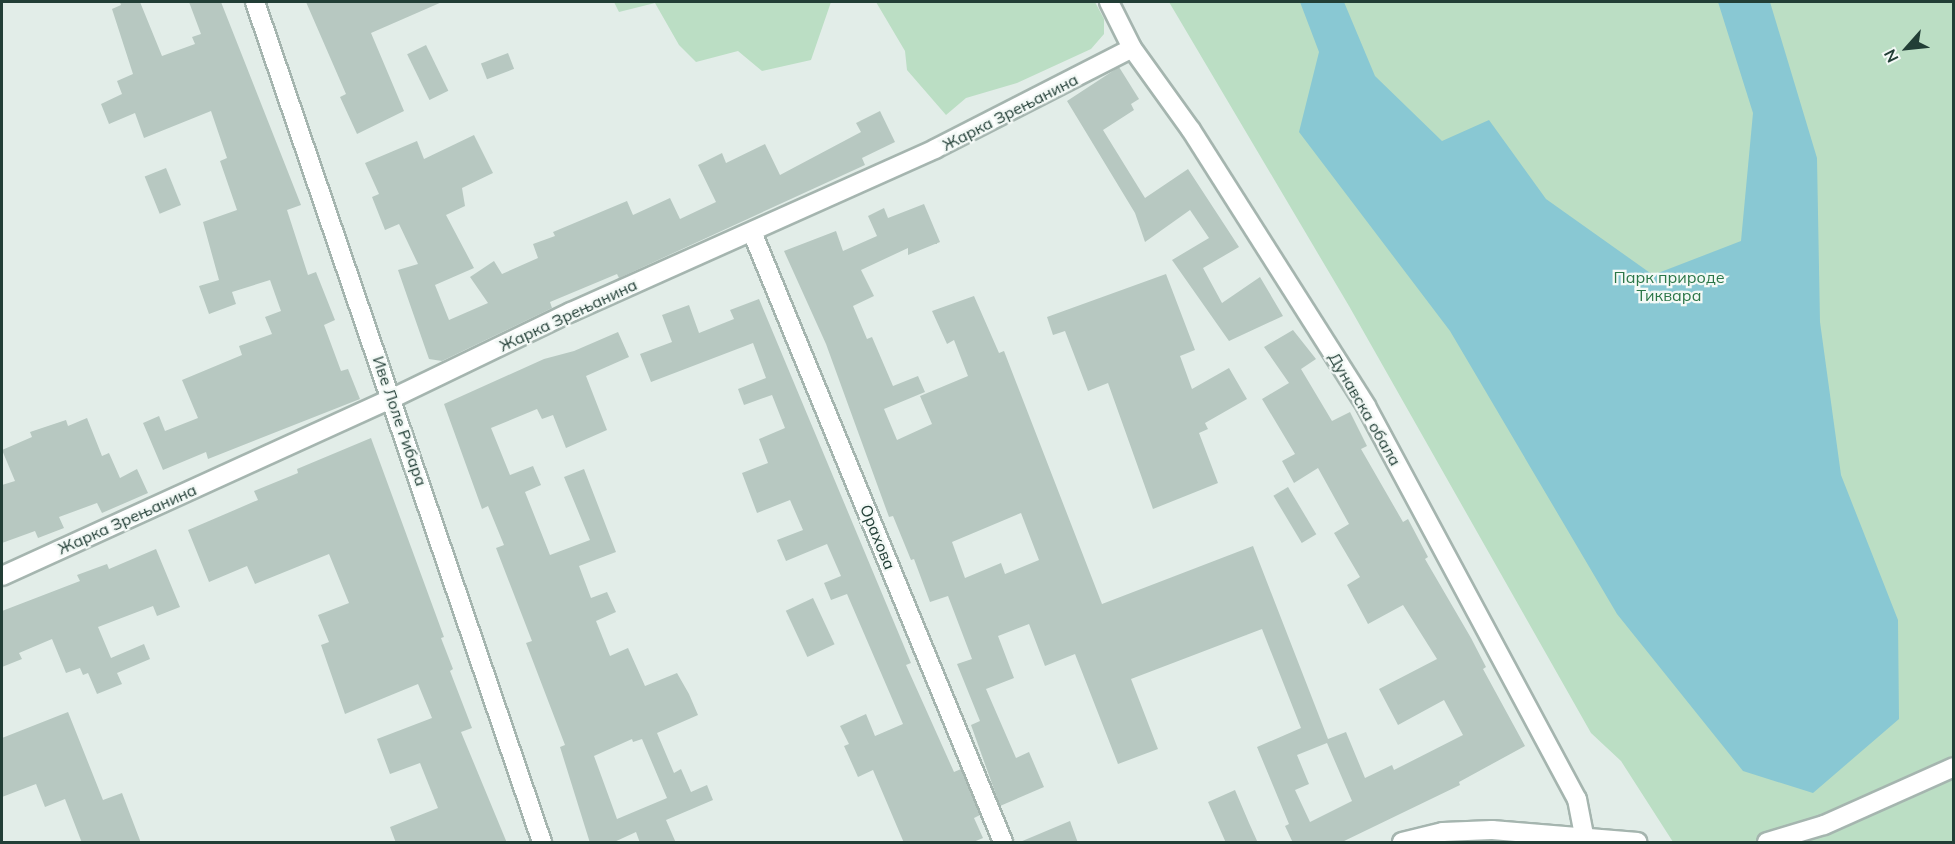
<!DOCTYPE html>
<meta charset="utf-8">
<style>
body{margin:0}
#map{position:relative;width:1955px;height:844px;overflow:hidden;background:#e2ede8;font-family:Mulish,sans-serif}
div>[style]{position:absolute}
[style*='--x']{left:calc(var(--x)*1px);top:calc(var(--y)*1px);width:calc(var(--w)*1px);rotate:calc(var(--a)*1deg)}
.green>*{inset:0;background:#bbdec4}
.water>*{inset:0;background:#89c8d3}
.building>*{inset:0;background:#b7c8c1;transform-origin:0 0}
.roads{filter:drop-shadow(2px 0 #a5b5af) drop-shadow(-2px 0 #a5b5af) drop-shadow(0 2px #a5b5af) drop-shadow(0 -2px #a5b5af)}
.minor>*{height:18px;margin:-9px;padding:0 9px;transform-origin:9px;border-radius:9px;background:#fff}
span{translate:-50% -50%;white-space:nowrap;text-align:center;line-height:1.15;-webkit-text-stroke:4.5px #f3f9f6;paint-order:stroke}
.street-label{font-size:16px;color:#223e36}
.park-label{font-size:16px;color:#2b7647}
.frame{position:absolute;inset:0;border:3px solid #223e36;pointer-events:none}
.north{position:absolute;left:1877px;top:18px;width:60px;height:60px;-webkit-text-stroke:4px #f3f9f6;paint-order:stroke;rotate:243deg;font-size:16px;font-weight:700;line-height:24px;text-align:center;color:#223e36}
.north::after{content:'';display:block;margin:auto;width:21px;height:27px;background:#223e36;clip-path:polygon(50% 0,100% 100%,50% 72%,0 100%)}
</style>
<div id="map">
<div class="green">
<i style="clip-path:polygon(614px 2px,831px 2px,811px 60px,762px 71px,738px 51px,696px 62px,679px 45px,655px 3px,619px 12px)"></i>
<i style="clip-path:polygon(876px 2px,1095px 2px,1104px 19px,1104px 34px,1091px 49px,1017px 83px,966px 98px,946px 115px,907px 70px,905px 51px)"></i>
<i style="clip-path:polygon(1169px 2px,1953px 2px,1953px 842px,1673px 842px,1621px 761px,1591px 733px,1349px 306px)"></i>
</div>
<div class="water">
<i style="clip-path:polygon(1300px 2px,1344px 2px,1375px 76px,1442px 141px,1489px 120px,1546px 199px,1653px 275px,1741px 241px,1753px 113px,1718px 2px,1770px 2px,1817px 158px,1820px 322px,1841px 475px,1898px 620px,1899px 719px,1813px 793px,1743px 771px,1617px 614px,1450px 331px,1299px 132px,1319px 52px)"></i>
</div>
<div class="building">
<i style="clip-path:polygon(120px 2px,140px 2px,162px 56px,195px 44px,192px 37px,201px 34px,189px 2px,221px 2px,301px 205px,287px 210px,308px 275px,316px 272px,335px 320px,324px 325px,341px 371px,348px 369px,360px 399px,208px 459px,206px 452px,163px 470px,143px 423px,159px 416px,165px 431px,198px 418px,182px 380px,242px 355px,239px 346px,272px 334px,265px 317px,281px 311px,270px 280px,232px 292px,236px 304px,209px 314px,199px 286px,219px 280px,203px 222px,237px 210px,220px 161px,227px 158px,211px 111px,144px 138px,135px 113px,109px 124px,101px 104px,122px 94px,117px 81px,133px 74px,112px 9px,121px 5px)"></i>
<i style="clip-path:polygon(306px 2px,442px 2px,371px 33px,404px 111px,357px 134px,340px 97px,346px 94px)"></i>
<i style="left:426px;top:45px;width:51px;height:21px;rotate:64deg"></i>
<i style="left:508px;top:53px;width:17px;height:29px;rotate:69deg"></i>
<i style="clip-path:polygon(1119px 67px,1139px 99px,1131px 104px,1134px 110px,1103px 130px,1145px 198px,1188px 169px,1239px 247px,1203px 268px,1222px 303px,1260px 277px,1283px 316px,1229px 341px,1172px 260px,1209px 238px,1190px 210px,1145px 242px,1135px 213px,1067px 101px)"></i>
<i style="clip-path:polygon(880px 111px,895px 142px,862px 158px,865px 165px,619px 278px,617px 274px,550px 302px,552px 308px,442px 361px,429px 359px,398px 270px,418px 264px,399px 224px,385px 230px,372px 197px,379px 194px,365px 163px,417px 141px,424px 159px,474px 135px,493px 173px,462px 188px,465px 206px,446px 215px,474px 268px,435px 285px,449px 320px,488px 303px,470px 277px,494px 261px,502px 274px,538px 258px,533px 244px,555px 236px,553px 232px,627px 201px,633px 215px,670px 198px,680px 219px,716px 202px,698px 165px,722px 153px,726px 163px,765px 144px,780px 175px,861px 132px,856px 123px)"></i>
<i style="left:166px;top:168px;width:40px;height:23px;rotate:68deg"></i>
<i style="clip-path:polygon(evenodd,924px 204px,940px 242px,908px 255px,908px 248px,861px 270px,874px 296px,853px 306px,867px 339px,872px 337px,893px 386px,918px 376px,925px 392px,884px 409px,897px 440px,932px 424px,920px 396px,968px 376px,954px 340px,947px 344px,932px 311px,974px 296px,999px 353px,1004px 351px,1102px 604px,1253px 546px,1328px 739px,1346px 732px,1365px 778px,1392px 765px,1394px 770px,1463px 735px,1444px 700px,1398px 725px,1379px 689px,1437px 659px,1403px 605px,1368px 624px,1347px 585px,1360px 577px,1334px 533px,1349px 524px,1318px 468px,1294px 483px,1282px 461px,1295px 454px,1262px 399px,1289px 383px,1264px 347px,1293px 330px,1316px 359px,1301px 369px,1332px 421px,1350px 412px,1367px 446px,1361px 449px,1403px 522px,1408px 519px,1428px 557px,1425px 559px,1471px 638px,1486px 667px,1483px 669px,1525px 746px,1459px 782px,1460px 785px,1340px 843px,1293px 843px,1285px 826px,1289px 824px,1257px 747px,1301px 728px,1262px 629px,1131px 679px,1158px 749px,1118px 764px,1075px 654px,1045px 666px,1029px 624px,998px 636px,1014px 678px,986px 689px,1016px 758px,1029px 752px,1044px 787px,1000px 806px,971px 725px,980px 721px,957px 664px,972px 659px,948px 596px,930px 602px,914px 559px,911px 560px,893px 516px,889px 517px,826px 344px,784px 251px,836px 231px,843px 251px,877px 236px,868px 216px,884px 208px,888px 218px,924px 204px,1021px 513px,1039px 560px,1005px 574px,1001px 563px,965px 578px,952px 542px,1021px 513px,924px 204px,1327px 743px,1352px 801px,1310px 822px,1295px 790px,1309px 784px,1297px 755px,1327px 743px)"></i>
<i style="clip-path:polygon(1166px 274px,1195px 350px,1180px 356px,1192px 389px,1229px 368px,1247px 399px,1205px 423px,1208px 429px,1199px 433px,1218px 483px,1153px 509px,1108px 383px,1088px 391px,1065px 331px,1053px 335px,1047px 317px)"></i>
<i style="clip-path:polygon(759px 299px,911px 663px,906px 665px,954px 772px,961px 769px,980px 815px,974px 818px,983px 838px,971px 843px,904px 843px,873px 770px,858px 777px,844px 746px,849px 744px,840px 726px,866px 714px,875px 736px,903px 724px,847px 594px,831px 600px,824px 583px,841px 576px,827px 544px,786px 561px,777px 540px,803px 530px,790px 500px,757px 513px,742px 473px,768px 463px,759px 439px,785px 428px,772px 395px,744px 405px,738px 389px,766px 378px,753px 343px,651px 382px,640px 354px,672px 342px,662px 315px,689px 305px,699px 333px,734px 319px,730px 310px)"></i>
<i style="clip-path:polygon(evenodd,618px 332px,629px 357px,586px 376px,607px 430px,566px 448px,553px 415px,542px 419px,537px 409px,491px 428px,510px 475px,533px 466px,541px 485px,525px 492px,550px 555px,590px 540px,564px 477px,584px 469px,616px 552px,579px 566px,591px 598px,607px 592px,616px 612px,596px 621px,610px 656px,628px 648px,645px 686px,677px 673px,689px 694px,698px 715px,657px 733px,674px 773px,681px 769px,691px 792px,707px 785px,713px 800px,666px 820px,676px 843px,640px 843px,636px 832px,612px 843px,590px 843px,560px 747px,565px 745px,526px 643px,532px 641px,496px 548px,504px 545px,488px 506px,482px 509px,444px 404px,544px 359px,574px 351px,618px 332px,632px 739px,633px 742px,642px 739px,667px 798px,617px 819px,594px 756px,632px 739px)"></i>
<i style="clip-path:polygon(87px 418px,102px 456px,109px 453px,120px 478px,137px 469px,148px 493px,102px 513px,97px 503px,59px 517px,64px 528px,38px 538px,35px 531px,2px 543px,2px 485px,15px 481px,2px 450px,32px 437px,30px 432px,66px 420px,68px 426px)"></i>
<i style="clip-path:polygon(371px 438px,444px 637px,441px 638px,453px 669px,450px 671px,472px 728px,461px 732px,507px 843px,396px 843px,390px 827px,438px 808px,420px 763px,390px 774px,377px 739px,432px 718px,418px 684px,345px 714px,321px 645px,329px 642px,318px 615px,349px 603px,329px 554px,255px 584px,247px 566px,209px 582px,188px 530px,258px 500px,254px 491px,298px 473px,297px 469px)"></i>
<i style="left:1288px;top:487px;width:55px;height:17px;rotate:59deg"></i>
<i style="clip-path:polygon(156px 549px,180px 607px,157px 616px,153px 606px,98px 627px,111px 658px,144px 644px,150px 659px,117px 673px,122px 684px,97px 694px,88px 673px,83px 675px,80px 668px,66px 673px,52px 639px,19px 653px,22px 659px,2px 667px,2px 611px,80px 581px,77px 575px,107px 564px,109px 569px)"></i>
<i style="left:813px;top:598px;width:51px;height:30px;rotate:65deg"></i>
<i style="clip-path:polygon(68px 712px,103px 800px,122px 793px,141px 843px,82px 843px,65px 799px,45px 807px,36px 784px,2px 797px,2px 738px)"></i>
<i style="clip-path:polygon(1235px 790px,1249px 823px,1258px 843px,1226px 843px,1208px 802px)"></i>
<i style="clip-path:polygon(1070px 821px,1078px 843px,1020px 843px,1020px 842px)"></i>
</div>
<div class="roads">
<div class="minor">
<i style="--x:255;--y:2;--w:888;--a:71.14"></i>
<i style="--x:1109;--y:2;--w:51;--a:63.4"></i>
<i style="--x:1132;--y:48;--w:101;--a:54.3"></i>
<i style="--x:1191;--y:130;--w:327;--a:57.6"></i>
<i style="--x:1366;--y:406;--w:446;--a:61.8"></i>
<i style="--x:1577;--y:799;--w:38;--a:79"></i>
<i style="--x:752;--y:232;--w:660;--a:67.63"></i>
<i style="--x:2;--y:576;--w:430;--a:-24.5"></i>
<i style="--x:393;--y:398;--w:198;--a:-25.8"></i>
<i style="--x:571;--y:312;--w:399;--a:-24.1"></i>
<i style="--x:935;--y:149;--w:221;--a:-27.1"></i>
<i style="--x:1402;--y:842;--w:42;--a:-13.7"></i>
<i style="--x:1443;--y:832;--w:49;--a:-2.3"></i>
<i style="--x:1492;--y:830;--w:146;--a:4.7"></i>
<i style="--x:1767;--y:842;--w:59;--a:-16.6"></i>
<i style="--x:1824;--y:825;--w:142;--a:-24"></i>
</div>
</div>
<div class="street-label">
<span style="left:1010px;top:112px;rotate:-27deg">Жарка Зрењанина</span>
<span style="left:568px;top:315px;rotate:-25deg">Жарка Зрењанина</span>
<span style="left:1365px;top:409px;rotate:60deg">Дунавска обала</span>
<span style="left:400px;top:421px;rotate:71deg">Иве Лоле Рибара</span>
<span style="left:127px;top:519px;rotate:-24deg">Жарка Зрењанина</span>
<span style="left:878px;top:537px;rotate:68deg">Орахова</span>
</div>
<div class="park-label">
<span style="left:1669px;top:286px">Парк природе<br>Тиквара</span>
</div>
<div class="frame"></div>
<div class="north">N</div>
</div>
